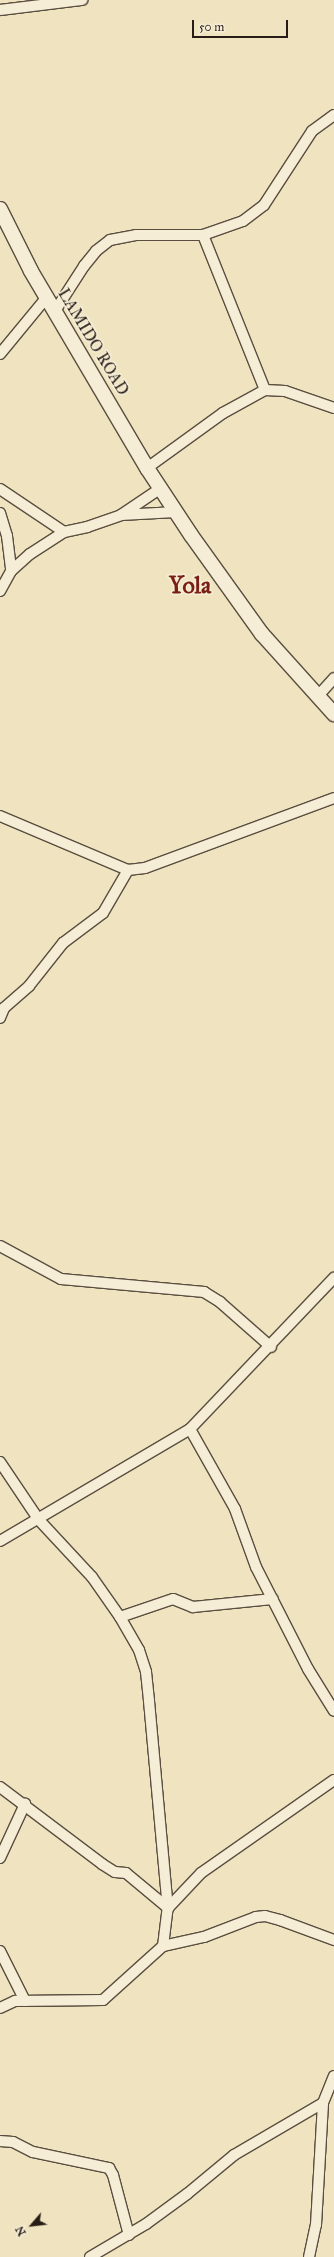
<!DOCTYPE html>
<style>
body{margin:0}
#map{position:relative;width:334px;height:2257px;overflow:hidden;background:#efe4bf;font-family:"IM FELL Great Primer",serif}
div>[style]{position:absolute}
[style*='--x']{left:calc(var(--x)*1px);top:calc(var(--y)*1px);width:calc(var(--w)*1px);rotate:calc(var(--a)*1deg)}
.roads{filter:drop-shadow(1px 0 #5a4e40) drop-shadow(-1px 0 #5a4e40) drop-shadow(0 1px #5a4e40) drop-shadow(0 -1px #5a4e40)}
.minor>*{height:10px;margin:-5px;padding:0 5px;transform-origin:5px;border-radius:5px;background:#f5edd5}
.secondary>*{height:14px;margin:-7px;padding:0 7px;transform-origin:7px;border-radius:7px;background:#f5edd5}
span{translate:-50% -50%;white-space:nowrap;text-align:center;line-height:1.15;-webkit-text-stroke:3.5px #f5edd5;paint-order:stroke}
.street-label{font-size:16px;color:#281c16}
.town-label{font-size:24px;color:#7a1f14;font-weight:700}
.north{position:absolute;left:12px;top:2205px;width:40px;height:40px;-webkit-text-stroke:3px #f5edd5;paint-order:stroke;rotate:242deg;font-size:11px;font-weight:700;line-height:16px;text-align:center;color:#281c16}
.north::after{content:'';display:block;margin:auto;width:14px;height:18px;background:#281c16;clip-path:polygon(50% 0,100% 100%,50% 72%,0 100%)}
.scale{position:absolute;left:192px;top:20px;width:96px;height:18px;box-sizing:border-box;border:2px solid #281c16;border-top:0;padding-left:5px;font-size:12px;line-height:14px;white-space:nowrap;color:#281c16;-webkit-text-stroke:3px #f5edd5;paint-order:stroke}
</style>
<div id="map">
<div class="roads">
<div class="minor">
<i style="--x:0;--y:10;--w:83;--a:-7"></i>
<i style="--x:203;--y:235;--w:167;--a:68.2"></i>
<i style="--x:55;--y:311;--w:54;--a:-57.2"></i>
<i style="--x:84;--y:266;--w:19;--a:-51"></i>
<i style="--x:96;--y:251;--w:18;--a:-38"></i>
<i style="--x:110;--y:240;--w:26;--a:-11"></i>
<i style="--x:136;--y:235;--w:67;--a:0"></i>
<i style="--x:203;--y:235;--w:42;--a:-19.3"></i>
<i style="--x:243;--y:221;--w:26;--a:-37"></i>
<i style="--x:264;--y:205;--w:88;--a:-57"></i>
<i style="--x:312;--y:131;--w:27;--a:-36"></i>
<i style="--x:0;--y:354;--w:74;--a:-50.5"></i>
<i style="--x:147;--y:468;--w:94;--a:-35.9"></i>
<i style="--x:223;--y:413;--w:48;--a:-28.7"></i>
<i style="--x:265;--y:390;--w:20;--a:3"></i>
<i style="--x:285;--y:391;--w:52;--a:19.1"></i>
<i style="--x:0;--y:489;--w:77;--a:33.9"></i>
<i style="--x:64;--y:532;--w:24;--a:-12"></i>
<i style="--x:87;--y:527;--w:36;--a:-19"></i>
<i style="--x:121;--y:515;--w:48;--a:-34"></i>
<i style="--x:0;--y:513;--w:24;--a:73"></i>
<i style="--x:7;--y:536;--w:35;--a:83"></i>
<i style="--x:121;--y:515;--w:55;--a:-3.1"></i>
<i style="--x:0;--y:591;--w:23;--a:-61"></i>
<i style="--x:11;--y:571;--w:25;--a:-42"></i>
<i style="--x:30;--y:554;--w:40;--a:-32.9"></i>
<i style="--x:318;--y:696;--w:24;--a:-48"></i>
<i style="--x:0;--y:816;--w:139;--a:22.9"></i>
<i style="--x:128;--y:870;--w:17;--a:-7"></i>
<i style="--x:145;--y:868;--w:202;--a:-20.3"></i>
<i style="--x:0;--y:1018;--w:11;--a:-68"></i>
<i style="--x:4;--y:1008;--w:33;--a:-41"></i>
<i style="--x:29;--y:986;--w:55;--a:-51.7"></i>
<i style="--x:63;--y:943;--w:50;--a:-36.9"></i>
<i style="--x:103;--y:913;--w:50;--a:-59.8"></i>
<i style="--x:0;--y:1246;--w:69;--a:28.4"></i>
<i style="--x:61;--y:1279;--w:144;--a:5.2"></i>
<i style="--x:204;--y:1292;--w:19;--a:32"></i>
<i style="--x:220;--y:1302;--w:68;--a:41.4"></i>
<i style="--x:190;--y:1429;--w:92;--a:60.6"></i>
<i style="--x:235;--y:1509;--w:62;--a:70.1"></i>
<i style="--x:256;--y:1567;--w:114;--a:63"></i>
<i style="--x:308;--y:1669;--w:49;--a:58.2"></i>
<i style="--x:0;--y:1462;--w:70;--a:56.1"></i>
<i style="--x:39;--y:1520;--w:78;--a:47.1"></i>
<i style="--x:92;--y:1577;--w:49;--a:55"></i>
<i style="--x:120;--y:1617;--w:38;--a:60"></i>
<i style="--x:139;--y:1650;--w:23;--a:72"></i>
<i style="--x:146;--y:1672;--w:29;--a:84"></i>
<i style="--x:149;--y:1701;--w:208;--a:84.8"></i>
<i style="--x:0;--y:1541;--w:221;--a:-30.5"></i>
<i style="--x:190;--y:1429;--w:209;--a:-46.4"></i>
<i style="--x:120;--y:1617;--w:56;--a:-18.8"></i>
<i style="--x:173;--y:1599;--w:22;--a:22"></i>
<i style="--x:193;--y:1607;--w:80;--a:-5.7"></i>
<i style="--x:0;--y:1787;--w:128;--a:37"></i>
<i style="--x:102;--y:1864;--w:15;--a:32"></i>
<i style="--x:115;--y:1872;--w:11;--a:5"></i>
<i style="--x:126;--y:1873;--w:55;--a:39.8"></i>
<i style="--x:0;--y:1858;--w:60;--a:-65.2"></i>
<i style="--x:163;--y:1946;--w:38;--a:-83"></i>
<i style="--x:168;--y:1908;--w:48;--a:-46.7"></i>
<i style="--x:201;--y:1873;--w:162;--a:-35"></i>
<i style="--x:0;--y:1951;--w:56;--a:63.4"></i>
<i style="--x:0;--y:2008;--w:17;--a:-25"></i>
<i style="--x:15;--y:2001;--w:88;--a:-0.7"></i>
<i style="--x:103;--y:2000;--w:81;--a:-42"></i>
<i style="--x:163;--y:1946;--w:42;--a:-12.4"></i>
<i style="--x:204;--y:1937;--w:56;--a:-21"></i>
<i style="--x:256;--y:1917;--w:9;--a:-6"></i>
<i style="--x:265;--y:1916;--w:16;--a:15"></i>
<i style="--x:280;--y:1920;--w:58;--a:20.3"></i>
<i style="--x:0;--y:2141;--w:13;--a:4"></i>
<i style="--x:13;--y:2142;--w:22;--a:27"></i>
<i style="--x:33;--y:2152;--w:78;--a:11.9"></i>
<i style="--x:109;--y:2168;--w:8;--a:60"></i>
<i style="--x:113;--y:2175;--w:62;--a:75.1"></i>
<i style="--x:90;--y:2257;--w:65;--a:-30.5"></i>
<i style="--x:146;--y:2224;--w:51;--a:-36.2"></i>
<i style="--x:187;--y:2194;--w:61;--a:-39.7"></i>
<i style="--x:234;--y:2155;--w:103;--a:-30.3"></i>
<i style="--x:309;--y:2257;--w:33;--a:-78"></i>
<i style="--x:316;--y:2225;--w:122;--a:-86.7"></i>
<i style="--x:323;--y:2103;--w:29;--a:-68"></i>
</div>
<div class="secondary">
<i style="--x:0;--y:209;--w:69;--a:63.4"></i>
<i style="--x:31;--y:271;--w:229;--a:59.5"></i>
<i style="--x:147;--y:468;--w:80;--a:56.7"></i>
<i style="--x:191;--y:535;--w:122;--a:54.4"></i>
<i style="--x:262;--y:634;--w:108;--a:48"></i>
</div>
</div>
<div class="street-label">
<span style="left:93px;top:342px;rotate:59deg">LAMIDO ROAD</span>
</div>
<div class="town-label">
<span style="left:190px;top:586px">Yola</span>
</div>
<div class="north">N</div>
<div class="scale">50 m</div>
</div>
